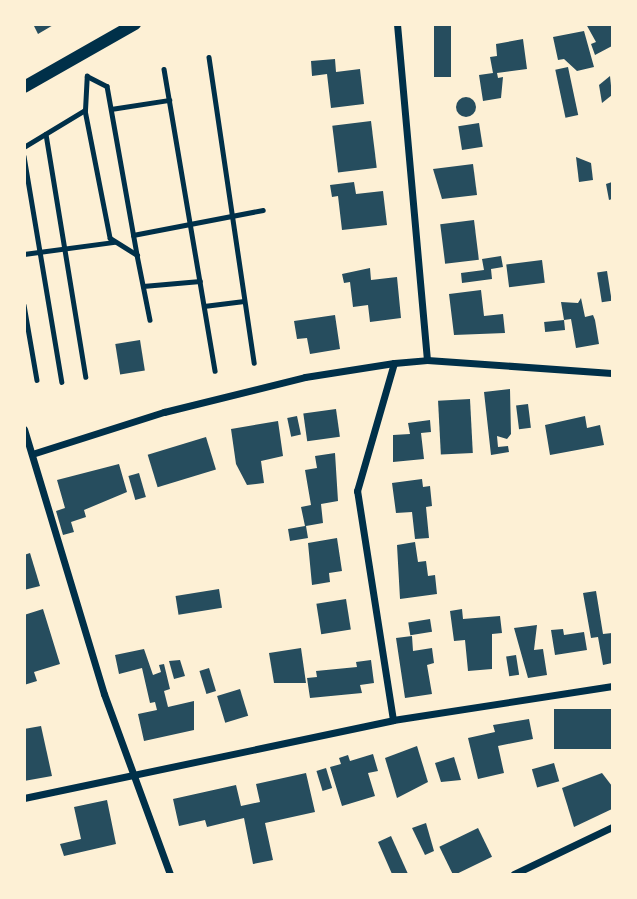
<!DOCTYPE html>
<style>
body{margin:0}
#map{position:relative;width:637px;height:899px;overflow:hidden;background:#fdf0d5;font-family:"Roboto Condensed",sans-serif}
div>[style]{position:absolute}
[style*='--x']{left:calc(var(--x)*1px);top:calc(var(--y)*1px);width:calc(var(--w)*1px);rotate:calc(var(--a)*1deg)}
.building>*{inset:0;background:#264d5e;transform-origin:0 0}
.round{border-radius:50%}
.path>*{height:4.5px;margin:-2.25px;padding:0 2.25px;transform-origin:2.25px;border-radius:2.25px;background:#003049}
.minor>*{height:7px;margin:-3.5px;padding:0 3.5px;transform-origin:3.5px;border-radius:3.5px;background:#003049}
.tertiary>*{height:12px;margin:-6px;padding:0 6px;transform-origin:6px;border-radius:6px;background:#003049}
span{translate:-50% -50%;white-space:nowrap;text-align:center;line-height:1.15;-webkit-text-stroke:7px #fdf0d5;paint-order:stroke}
.frame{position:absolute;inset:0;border:26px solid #fdf0d5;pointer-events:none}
</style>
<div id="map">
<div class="building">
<i style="clip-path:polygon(33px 24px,55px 24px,38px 34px)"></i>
<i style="left:434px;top:24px;width:17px;height:53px"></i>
<i style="clip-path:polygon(586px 24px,612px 24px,612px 46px,595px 55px,591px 44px,596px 42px)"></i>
<i style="clip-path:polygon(584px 31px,594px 67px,577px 71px,564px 59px,558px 60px,553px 37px)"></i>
<i style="clip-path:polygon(523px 39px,527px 69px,497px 73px,498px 78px,503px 77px,501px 98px,483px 101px,479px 75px,493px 73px,490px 57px,497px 56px,496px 44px)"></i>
<i style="clip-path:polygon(335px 59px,336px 72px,360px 69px,364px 104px,331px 108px,327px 74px,312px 76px,311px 61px)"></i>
<i style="left:568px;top:67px;width:49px;height:13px;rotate:78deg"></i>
<i style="clip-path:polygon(610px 76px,612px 95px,602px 103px,599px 85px)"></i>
<i class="round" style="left:456px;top:97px;width:20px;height:20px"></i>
<i style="left:371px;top:121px;width:47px;height:39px;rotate:83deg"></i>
<i style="left:479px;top:123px;width:24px;height:21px;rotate:81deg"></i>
<i style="clip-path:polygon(576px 157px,591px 163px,593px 180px,579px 182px)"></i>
<i style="clip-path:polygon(473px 164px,477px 195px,442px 199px,433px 169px)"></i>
<i style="clip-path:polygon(354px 182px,356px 194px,383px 191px,387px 225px,342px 230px,338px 196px,332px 197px,330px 185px)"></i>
<i style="clip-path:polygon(612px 182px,612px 199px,609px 200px,606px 184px)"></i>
<i style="left:474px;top:220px;width:40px;height:34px;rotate:83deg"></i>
<i style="clip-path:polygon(501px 256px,503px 267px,491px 269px,492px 279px,462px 283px,461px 273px,484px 270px,482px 259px)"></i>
<i style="left:542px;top:260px;width:23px;height:36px;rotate:83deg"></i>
<i style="clip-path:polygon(370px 268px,371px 280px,397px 277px,401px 318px,370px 322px,368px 305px,353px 307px,350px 282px,344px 283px,342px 274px)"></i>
<i style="left:607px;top:271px;width:30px;height:10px;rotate:81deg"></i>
<i style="clip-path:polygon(481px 290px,484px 316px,503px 314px,505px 333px,454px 335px,449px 294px)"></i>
<i style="clip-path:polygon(581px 298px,585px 317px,593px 315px,595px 320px,599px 344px,576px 348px,571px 319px,564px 320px,561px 302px,578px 303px)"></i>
<i style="clip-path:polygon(335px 315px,340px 349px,310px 354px,307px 338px,297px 339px,294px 321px)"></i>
<i style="left:564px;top:320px;width:10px;height:20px;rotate:84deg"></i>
<i style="left:140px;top:340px;width:31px;height:25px;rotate:81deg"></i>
<i style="clip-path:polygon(510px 389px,511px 434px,507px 439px,497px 436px,498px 447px,508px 446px,509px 452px,491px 455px,484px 392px)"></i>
<i style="left:470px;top:399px;width:54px;height:32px;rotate:87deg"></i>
<i style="left:528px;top:404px;width:24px;height:12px;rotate:83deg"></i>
<i style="left:336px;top:409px;width:28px;height:33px;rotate:82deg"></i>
<i style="left:297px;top:416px;width:19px;height:10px;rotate:78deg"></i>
<i style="clip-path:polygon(585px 416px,587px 428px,600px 425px,604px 445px,550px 455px,545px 425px)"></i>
<i style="clip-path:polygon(430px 420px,431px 432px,421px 433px,424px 459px,393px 462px,393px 435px,410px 434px,408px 423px)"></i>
<i style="clip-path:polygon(278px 421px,283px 456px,261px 461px,264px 483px,247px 485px,236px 464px,231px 429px)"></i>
<i style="left:206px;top:437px;width:34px;height:61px;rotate:73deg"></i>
<i style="clip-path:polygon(335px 453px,338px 501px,321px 504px,323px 523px,306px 526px,308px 538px,290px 541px,288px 529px,305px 526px,301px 507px,311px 505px,305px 470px,317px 468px,315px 456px)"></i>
<i style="clip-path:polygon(119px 464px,127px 492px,84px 510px,86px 517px,71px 522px,74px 532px,63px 535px,56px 511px,65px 508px,57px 480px)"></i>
<i style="left:139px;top:473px;width:25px;height:11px;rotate:74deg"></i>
<i style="clip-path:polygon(422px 479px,423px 487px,430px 486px,432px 506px,426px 507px,429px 538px,415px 539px,412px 512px,396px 513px,392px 483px)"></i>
<i style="clip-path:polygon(337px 538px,342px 571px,329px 573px,330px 582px,312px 585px,308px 543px)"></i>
<i style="clip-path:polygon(415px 542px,418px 562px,426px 561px,428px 576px,435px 575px,437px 594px,400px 599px,397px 545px)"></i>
<i style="clip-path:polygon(30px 553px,40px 586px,24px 590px,24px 555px)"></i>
<i style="left:219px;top:589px;width:19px;height:44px;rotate:81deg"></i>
<i style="clip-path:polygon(596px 591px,603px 634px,612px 633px,612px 663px,603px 665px,598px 637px,591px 638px,583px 593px)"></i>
<i style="left:346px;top:599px;width:31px;height:30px;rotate:81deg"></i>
<i style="clip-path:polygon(43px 609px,60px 664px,34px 672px,37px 681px,24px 685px,24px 615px)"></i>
<i style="clip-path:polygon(462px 609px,463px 619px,500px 616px,502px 633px,492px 634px,492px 669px,468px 671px,465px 640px,454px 641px,450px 611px)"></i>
<i style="left:430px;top:619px;width:13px;height:22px;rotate:81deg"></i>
<i style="clip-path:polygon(537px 625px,534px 650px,543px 649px,547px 675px,528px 678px,514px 628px)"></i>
<i style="clip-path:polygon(563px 629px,564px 635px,584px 632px,587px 650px,555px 655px,551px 630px)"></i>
<i style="clip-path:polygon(412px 636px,413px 651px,432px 648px,434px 663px,427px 665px,432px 694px,405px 698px,396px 638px)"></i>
<i style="clip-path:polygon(301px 648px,306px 683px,274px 683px,269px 653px)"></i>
<i style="clip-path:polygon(144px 649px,153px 675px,161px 672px,159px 665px,164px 664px,170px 689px,164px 691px,168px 707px,194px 701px,194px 730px,144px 741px,138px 714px,157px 710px,155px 702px,150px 703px,142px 668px,119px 674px,115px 655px)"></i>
<i style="left:516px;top:655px;width:20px;height:10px;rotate:81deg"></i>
<i style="clip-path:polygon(180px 660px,185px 676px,174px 679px,169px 661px)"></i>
<i style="clip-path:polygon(371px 660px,374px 683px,360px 685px,362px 693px,310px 698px,307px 678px,317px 677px,316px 671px,357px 667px,356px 662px)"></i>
<i style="left:209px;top:668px;width:24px;height:10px;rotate:73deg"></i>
<i style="left:240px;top:689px;width:28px;height:24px;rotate:73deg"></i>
<i style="left:612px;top:709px;width:40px;height:58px;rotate:90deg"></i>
<i style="clip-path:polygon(529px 719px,533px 739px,498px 746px,504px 773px,478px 779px,468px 738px,495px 732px,493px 725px)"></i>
<i style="clip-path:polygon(41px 726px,52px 776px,24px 781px,24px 729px)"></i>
<i style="clip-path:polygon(417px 746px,428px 782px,397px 798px,385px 758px)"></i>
<i style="clip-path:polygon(373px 754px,378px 771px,368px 773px,375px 796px,342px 806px,330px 767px,341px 764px,339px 758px,348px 755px,350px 761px)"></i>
<i style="clip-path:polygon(454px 757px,461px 780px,441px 782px,435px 763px)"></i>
<i style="left:554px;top:763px;width:19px;height:23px;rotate:74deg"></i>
<i style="left:326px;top:768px;width:21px;height:10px;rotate:73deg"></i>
<i style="clip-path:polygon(306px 773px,315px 812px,265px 823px,273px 860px,253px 864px,244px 818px,207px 827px,205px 820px,179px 826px,173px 799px,236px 785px,241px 806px,260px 802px,256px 784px)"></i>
<i style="clip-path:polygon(602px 773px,612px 786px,612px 809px,574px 827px,562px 788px)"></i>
<i style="clip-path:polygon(107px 800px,116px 844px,64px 856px,60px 844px,81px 839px,74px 807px)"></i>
<i style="clip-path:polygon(426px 823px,434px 851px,425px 855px,412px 828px)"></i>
<i style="left:478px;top:828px;width:32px;height:43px;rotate:64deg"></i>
<i style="clip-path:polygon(391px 836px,408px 874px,392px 874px,378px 842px)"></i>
</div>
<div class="path">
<i style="--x:209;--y:57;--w:309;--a:81.6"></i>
<i style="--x:164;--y:69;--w:306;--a:80.4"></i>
<i style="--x:87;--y:76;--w:22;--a:27"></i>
<i style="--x:107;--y:86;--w:171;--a:79.9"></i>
<i style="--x:111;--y:109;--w:59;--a:-8.8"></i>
<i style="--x:85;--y:110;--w:34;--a:-87"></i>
<i style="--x:46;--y:134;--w:246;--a:80.7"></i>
<i style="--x:24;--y:147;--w:71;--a:-31.2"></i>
<i style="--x:85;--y:110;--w:130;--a:78.9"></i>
<i style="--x:110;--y:238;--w:32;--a:32"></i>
<i style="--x:137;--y:255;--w:66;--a:78.7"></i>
<i style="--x:24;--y:156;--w:229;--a:80.5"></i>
<i style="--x:133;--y:235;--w:132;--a:-10.9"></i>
<i style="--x:24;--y:254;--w:91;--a:-7.6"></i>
<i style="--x:143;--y:286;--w:57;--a:-5"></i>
<i style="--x:24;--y:305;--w:76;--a:80.2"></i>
<i style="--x:204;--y:306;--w:40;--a:-7.1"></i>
</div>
<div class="minor">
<i style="--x:397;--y:24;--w:337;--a:84.9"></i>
<i style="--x:24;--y:429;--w:277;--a:73.2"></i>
<i style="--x:104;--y:694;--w:192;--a:69.9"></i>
<i style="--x:32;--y:454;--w:139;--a:-17.7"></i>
<i style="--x:164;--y:412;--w:145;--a:-13.9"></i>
<i style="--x:305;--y:377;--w:90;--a:-8.9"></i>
<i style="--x:394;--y:363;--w:33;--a:-5"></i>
<i style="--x:427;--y:360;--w:185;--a:4"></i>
<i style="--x:393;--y:720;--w:232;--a:-98.9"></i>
<i style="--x:357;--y:491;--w:133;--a:-73.9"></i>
<i style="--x:24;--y:798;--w:377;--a:-11.9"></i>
<i style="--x:393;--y:720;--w:222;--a:-8.8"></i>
<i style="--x:514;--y:874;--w:109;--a:-25.6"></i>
</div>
<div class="tertiary">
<i style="--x:24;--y:87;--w:128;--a:-29.6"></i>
</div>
<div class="frame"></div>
</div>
